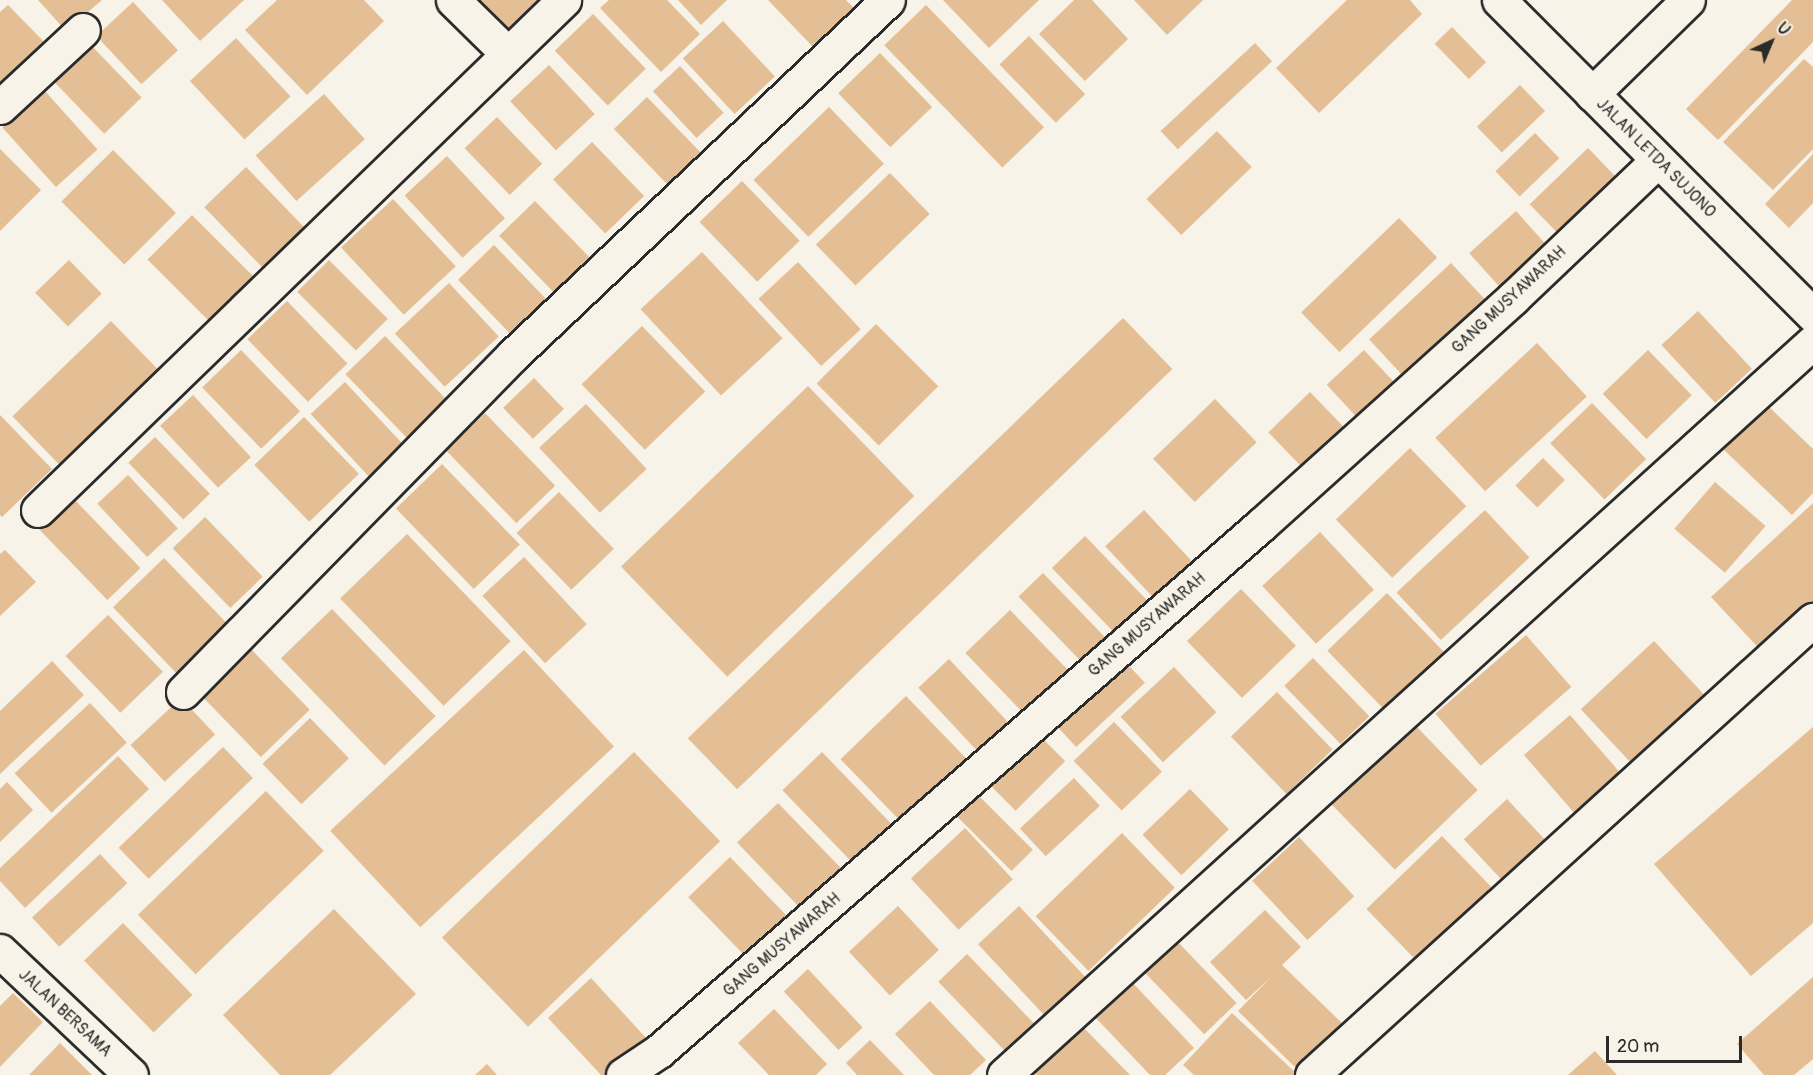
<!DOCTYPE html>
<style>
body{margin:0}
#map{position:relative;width:1813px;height:1075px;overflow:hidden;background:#f7f3e8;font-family:Pangolin,sans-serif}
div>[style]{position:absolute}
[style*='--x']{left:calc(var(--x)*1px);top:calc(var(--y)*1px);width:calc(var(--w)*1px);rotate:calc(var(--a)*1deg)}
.building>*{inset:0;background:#e4be94;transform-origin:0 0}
.roads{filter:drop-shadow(2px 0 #2b2b2b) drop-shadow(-2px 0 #2b2b2b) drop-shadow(0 2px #2b2b2b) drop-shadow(0 -2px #2b2b2b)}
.street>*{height:33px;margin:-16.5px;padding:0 16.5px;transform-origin:16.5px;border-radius:16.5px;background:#f7f3e8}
.highway>*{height:33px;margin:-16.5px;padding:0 16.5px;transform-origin:16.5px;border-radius:16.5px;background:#f7f3e8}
span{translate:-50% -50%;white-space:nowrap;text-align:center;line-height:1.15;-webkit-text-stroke:5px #f7f3e8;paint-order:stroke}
.street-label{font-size:16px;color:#2b2b2b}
.north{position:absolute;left:1741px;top:12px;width:60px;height:60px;-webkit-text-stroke:4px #f7f3e8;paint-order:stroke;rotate:44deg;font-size:16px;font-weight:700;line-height:24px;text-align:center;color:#2b2b2b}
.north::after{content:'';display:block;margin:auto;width:21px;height:27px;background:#2b2b2b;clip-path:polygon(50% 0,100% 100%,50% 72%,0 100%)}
.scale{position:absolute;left:1606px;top:1036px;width:136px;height:27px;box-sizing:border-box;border:3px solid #2b2b2b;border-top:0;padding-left:8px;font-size:18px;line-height:21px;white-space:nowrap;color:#2b2b2b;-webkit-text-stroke:4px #f7f3e8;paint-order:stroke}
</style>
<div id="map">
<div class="building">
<i style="clip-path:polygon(38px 0,102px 0,66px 31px)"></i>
<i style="clip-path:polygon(162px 0,244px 0,200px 41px)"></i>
<i style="clip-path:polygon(277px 0,364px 0,384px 21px,307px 95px,245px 30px)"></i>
<i style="clip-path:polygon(470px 0,548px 0,509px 39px)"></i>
<i style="clip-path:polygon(609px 0,667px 0,700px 34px,661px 72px,600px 8px)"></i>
<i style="clip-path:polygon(678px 0,727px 0,701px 25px)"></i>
<i style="clip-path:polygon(768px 0,846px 0,855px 9px,814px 48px)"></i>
<i style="clip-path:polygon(943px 0,1039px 0,989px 48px)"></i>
<i style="clip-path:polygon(1074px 0,1092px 0,1128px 39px,1085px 81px,1039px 34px)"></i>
<i style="clip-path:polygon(1134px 0,1203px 0,1167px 35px)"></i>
<i style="clip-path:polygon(1347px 0,1410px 0,1422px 14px,1319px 113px,1276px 68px)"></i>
<i style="clip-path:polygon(1792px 0,1813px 0,1813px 42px,1718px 140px,1686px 109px)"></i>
<i style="left:133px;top:2px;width:66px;height:50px;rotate:47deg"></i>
<i style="clip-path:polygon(8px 5px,53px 51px,0 103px,0 12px)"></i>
<i style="left:926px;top:5px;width:170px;height:58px;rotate:46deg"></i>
<i style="left:593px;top:14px;width:76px;height:53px;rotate:46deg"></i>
<i style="left:723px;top:21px;width:76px;height:55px;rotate:47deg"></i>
<i style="left:1452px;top:27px;width:49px;height:24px;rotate:46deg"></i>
<i style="left:1029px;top:36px;width:81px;height:41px;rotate:46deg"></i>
<i style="left:236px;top:38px;width:80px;height:63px;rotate:47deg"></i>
<i style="left:86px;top:40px;width:80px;height:52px;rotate:46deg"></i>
<i style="left:1255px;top:43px;width:25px;height:129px;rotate:47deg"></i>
<i style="left:880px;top:53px;width:75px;height:58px;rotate:46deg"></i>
<i style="clip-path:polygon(1804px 59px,1813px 67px,1813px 149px,1773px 190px,1723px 142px)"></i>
<i style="left:549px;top:65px;width:67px;height:53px;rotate:47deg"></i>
<i style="left:680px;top:66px;width:64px;height:37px;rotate:47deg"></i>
<i style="left:1520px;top:85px;width:36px;height:60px;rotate:46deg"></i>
<i style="left:44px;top:90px;width:80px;height:56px;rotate:48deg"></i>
<i style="left:324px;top:94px;width:61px;height:92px;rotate:48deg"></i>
<i style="left:647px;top:97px;width:81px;height:46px;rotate:46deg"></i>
<i style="left:829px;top:107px;width:79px;height:105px;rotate:46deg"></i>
<i style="left:497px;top:117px;width:65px;height:45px;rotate:46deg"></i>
<i style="left:1217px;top:131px;width:50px;height:98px;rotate:46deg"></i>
<i style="left:1535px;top:133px;width:35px;height:55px;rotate:46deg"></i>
<i style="left:592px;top:142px;width:75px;height:54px;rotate:46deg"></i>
<i style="left:1588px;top:148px;width:49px;height:81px;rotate:46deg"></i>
<i style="clip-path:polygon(0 149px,41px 190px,0 231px)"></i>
<i style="left:113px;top:150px;width:89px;height:73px;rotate:45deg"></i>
<i style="clip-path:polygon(1813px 154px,1813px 203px,1789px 228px,1765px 204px)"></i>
<i style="left:447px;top:156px;width:85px;height:58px;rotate:47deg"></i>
<i style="left:246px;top:167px;width:90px;height:58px;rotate:46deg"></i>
<i style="left:890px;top:173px;width:57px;height:103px;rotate:46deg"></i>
<i style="left:742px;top:181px;width:83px;height:59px;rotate:46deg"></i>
<i style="left:393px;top:199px;width:92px;height:71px;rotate:47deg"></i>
<i style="left:535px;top:201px;width:79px;height:50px;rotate:46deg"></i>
<i style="left:1516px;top:211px;width:47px;height:63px;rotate:48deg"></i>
<i style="left:192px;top:215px;width:87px;height:63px;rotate:45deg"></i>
<i style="left:1399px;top:218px;width:55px;height:136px;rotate:46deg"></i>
<i style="left:494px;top:245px;width:80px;height:50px;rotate:46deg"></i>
<i style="left:702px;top:252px;width:118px;height:84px;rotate:47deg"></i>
<i style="left:69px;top:260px;width:47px;height:47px;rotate:46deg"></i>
<i style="left:329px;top:260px;width:83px;height:45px;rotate:45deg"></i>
<i style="left:798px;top:262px;width:92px;height:54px;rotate:47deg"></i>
<i style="left:1451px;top:263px;width:54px;height:112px;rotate:47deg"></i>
<i style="left:449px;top:283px;width:73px;height:74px;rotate:47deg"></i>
<i style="left:287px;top:301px;width:87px;height:55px;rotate:46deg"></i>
<i style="left:1698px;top:311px;width:79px;height:50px;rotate:47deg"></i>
<i style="left:1123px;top:318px;width:71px;height:605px;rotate:46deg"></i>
<i style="left:111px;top:321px;width:70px;height:137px;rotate:46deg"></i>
<i style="left:876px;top:324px;width:88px;height:84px;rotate:45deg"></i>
<i style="left:642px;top:326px;width:91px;height:84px;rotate:46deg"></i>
<i style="left:385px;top:336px;width:88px;height:55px;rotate:46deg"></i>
<i style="left:1537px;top:343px;width:73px;height:139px;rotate:47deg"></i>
<i style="left:241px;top:350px;width:85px;height:54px;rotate:46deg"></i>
<i style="left:1364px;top:350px;width:47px;height:51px;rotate:47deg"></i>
<i style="left:1648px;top:350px;width:63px;height:63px;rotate:46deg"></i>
<i style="left:534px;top:378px;width:43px;height:43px;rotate:46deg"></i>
<i style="left:345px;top:382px;width:85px;height:47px;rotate:47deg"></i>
<i style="left:808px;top:386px;width:153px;height:260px;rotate:46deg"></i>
<i style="left:1310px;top:392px;width:53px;height:58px;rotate:46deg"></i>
<i style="left:193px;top:395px;width:85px;height:45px;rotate:47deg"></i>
<i style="left:1215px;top:399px;width:60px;height:86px;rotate:46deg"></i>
<i style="left:1592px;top:403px;width:78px;height:58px;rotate:46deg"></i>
<i style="left:586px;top:404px;width:89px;height:64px;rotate:47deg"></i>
<i style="clip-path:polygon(1766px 404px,1813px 449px,1813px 493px,1792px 515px,1723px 449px)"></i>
<i style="left:485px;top:413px;width:101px;height:54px;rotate:46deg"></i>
<i style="clip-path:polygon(0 415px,52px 469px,2px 517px,0 515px)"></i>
<i style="left:304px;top:417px;width:79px;height:69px;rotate:46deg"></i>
<i style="left:155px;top:437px;width:79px;height:37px;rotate:46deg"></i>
<i style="left:1410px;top:448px;width:81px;height:103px;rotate:46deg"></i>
<i style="left:1543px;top:458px;width:31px;height:39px;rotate:45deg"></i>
<i style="left:442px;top:464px;width:112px;height:64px;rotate:46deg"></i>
<i style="left:128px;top:475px;width:73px;height:42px;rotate:47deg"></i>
<i style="left:1715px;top:482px;width:67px;height:62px;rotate:41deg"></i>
<i style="left:559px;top:492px;width:79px;height:59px;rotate:46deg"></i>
<i style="left:71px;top:496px;width:100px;height:46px;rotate:46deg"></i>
<i style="clip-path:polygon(1813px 503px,1813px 614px,1767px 657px,1711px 597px)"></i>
<i style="left:1144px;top:510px;width:74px;height:53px;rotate:47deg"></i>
<i style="left:1485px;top:510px;width:65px;height:121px;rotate:47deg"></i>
<i style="left:205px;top:517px;width:83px;height:45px;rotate:46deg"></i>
<i style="left:1320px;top:532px;width:79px;height:79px;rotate:47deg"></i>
<i style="left:407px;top:534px;width:149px;height:93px;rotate:46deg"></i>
<i style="left:1085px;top:536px;width:92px;height:46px;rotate:46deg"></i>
<i style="clip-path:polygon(5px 550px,36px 582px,0 616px,0 554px)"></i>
<i style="left:524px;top:557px;width:92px;height:57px;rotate:47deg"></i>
<i style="left:164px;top:558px;width:93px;height:71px;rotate:46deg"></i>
<i style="left:1043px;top:573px;width:97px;height:34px;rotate:46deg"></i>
<i style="left:1241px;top:589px;width:79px;height:75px;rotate:46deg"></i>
<i style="left:1387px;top:593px;width:83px;height:83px;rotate:46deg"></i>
<i style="left:332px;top:609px;width:149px;height:71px;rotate:46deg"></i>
<i style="left:1010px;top:610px;width:83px;height:62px;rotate:46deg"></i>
<i style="left:108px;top:615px;width:79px;height:59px;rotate:46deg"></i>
<i style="left:1526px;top:635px;width:69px;height:120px;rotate:49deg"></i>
<i style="left:1654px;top:641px;width:88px;height:100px;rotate:47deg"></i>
<i style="left:250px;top:648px;width:86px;height:68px;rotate:46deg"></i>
<i style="left:524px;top:650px;width:132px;height:265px;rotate:47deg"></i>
<i style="left:1119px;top:655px;width:38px;height:94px;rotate:47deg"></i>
<i style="left:1313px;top:658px;width:81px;height:40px;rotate:46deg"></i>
<i style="left:949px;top:659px;width:89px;height:42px;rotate:47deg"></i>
<i style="clip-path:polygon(52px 661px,84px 695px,0 774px,0 711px)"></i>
<i style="left:1174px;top:667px;width:62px;height:73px;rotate:47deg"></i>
<i style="left:1277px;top:692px;width:80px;height:64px;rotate:46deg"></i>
<i style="left:906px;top:696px;width:93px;height:91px;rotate:46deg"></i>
<i style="left:181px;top:698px;width:50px;height:69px;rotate:47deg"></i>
<i style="left:90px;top:703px;width:54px;height:103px;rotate:47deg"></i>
<i style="left:1570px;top:715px;width:85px;height:61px;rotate:49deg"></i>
<i style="left:310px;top:718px;width:56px;height:66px;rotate:46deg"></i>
<i style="left:1114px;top:722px;width:69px;height:56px;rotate:46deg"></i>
<i style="left:1413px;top:723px;width:93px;height:115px;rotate:46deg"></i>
<i style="clip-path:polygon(1813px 727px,1813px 923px,1751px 976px,1654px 864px)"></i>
<i style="left:1039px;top:735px;width:37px;height:70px;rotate:45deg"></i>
<i style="left:223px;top:747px;width:43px;height:145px;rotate:46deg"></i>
<i style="left:634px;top:752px;width:124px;height:267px;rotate:46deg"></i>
<i style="left:822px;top:752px;width:109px;height:55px;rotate:46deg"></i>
<i style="clip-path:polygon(118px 756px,149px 789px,25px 908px,0 881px,0 868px)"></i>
<i style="left:1074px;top:778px;width:38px;height:74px;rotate:47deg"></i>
<i style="clip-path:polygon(7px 782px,33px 810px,0 842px,0 789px)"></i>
<i style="left:972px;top:789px;width:86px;height:30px;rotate:45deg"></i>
<i style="left:1190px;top:789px;width:56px;height:66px;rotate:46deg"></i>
<i style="left:266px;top:791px;width:83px;height:178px;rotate:46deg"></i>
<i style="left:1507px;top:799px;width:71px;height:59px;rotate:47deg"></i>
<i style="left:778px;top:803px;width:94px;height:57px;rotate:46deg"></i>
<i style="left:965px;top:828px;width:70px;height:74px;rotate:47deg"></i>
<i style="left:1122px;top:833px;width:76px;height:120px;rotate:46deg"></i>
<i style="left:1442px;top:836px;width:71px;height:105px;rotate:46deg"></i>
<i style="left:1299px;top:837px;width:81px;height:64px;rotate:47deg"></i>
<i style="left:100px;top:854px;width:40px;height:93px;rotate:47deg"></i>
<i style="left:730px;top:857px;width:81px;height:58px;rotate:46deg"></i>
<i style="left:898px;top:906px;width:60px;height:67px;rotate:47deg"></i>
<i style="left:1019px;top:906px;width:106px;height:56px;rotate:47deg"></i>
<i style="clip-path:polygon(334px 909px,416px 994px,330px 1075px,280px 1075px,223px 1015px)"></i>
<i style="clip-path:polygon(1265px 910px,1301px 947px,1282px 965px,1347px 1028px,1302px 1074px,1238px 1011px,1271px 977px,1246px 1000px,1210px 962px)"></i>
<i style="left:123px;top:923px;width:100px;height:54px;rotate:46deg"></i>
<i style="left:1172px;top:936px;width:93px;height:45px;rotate:46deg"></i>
<i style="left:967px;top:954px;width:103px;height:40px;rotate:46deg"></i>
<i style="left:808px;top:969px;width:80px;height:33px;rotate:47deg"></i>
<i style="clip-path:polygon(1813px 977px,1813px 1059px,1794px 1075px,1764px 1075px,1737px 1044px)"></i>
<i style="clip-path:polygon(591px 978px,647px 1039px,609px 1075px,601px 1075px,548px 1018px)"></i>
<i style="clip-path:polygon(1131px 981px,1194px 1048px,1165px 1075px,1150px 1075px,1094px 1016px)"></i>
<i style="clip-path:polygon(13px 993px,43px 1022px,0 1067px,0 1006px)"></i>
<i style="clip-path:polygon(930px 1001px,986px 1060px,970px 1075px,934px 1075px,895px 1034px)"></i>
<i style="clip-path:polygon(774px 1009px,827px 1064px,816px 1075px,769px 1075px,738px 1043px)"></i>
<i style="clip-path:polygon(1232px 1013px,1298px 1075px,1194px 1075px,1183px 1065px)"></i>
<i style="clip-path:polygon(1080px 1024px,1130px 1075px,1037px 1075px,1032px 1070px)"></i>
<i style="clip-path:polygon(870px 1040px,904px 1075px,857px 1075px,846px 1063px)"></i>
<i style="clip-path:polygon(60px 1043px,92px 1075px,29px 1075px)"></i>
<i style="clip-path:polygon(1595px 1051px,1617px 1075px,1568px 1075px)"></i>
<i style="clip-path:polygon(487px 1064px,497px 1075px,475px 1075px)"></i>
</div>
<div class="roads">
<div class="street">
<i style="--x:453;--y:0;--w:74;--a:44.5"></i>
<i style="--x:1592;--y:94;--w:134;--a:-44.4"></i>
<i style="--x:0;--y:107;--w:113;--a:-42.9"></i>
<i style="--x:38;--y:510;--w:733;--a:-44.12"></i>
<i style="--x:183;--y:692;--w:472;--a:-45.6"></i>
<i style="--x:513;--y:355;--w:516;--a:-43.43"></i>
<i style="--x:0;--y:951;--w:180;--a:43.4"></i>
<i style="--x:623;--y:1075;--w:43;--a:-33.7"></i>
<i style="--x:659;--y:1051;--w:799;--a:-41.15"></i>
<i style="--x:1261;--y:525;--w:339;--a:-42"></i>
<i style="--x:1513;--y:298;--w:200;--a:-43.6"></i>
<i style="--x:1004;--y:1075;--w:1092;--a:-42.18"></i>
<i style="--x:1312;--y:1075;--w:677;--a:-42.25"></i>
</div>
<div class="highway">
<i style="--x:1499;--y:0;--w:445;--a:45.1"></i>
</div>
</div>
<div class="street-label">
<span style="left:1656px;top:158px;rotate:45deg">JALAN LETDA SUJONO</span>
<span style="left:1509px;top:300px;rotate:-43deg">GANG MUSYAWARAH</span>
<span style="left:1147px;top:625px;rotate:-41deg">GANG MUSYAWARAH</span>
<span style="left:782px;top:945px;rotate:-41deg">GANG MUSYAWARAH</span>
<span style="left:65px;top:1013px;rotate:43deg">JALAN BERSAMA</span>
</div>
<div class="north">U</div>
<div class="scale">20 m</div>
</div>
